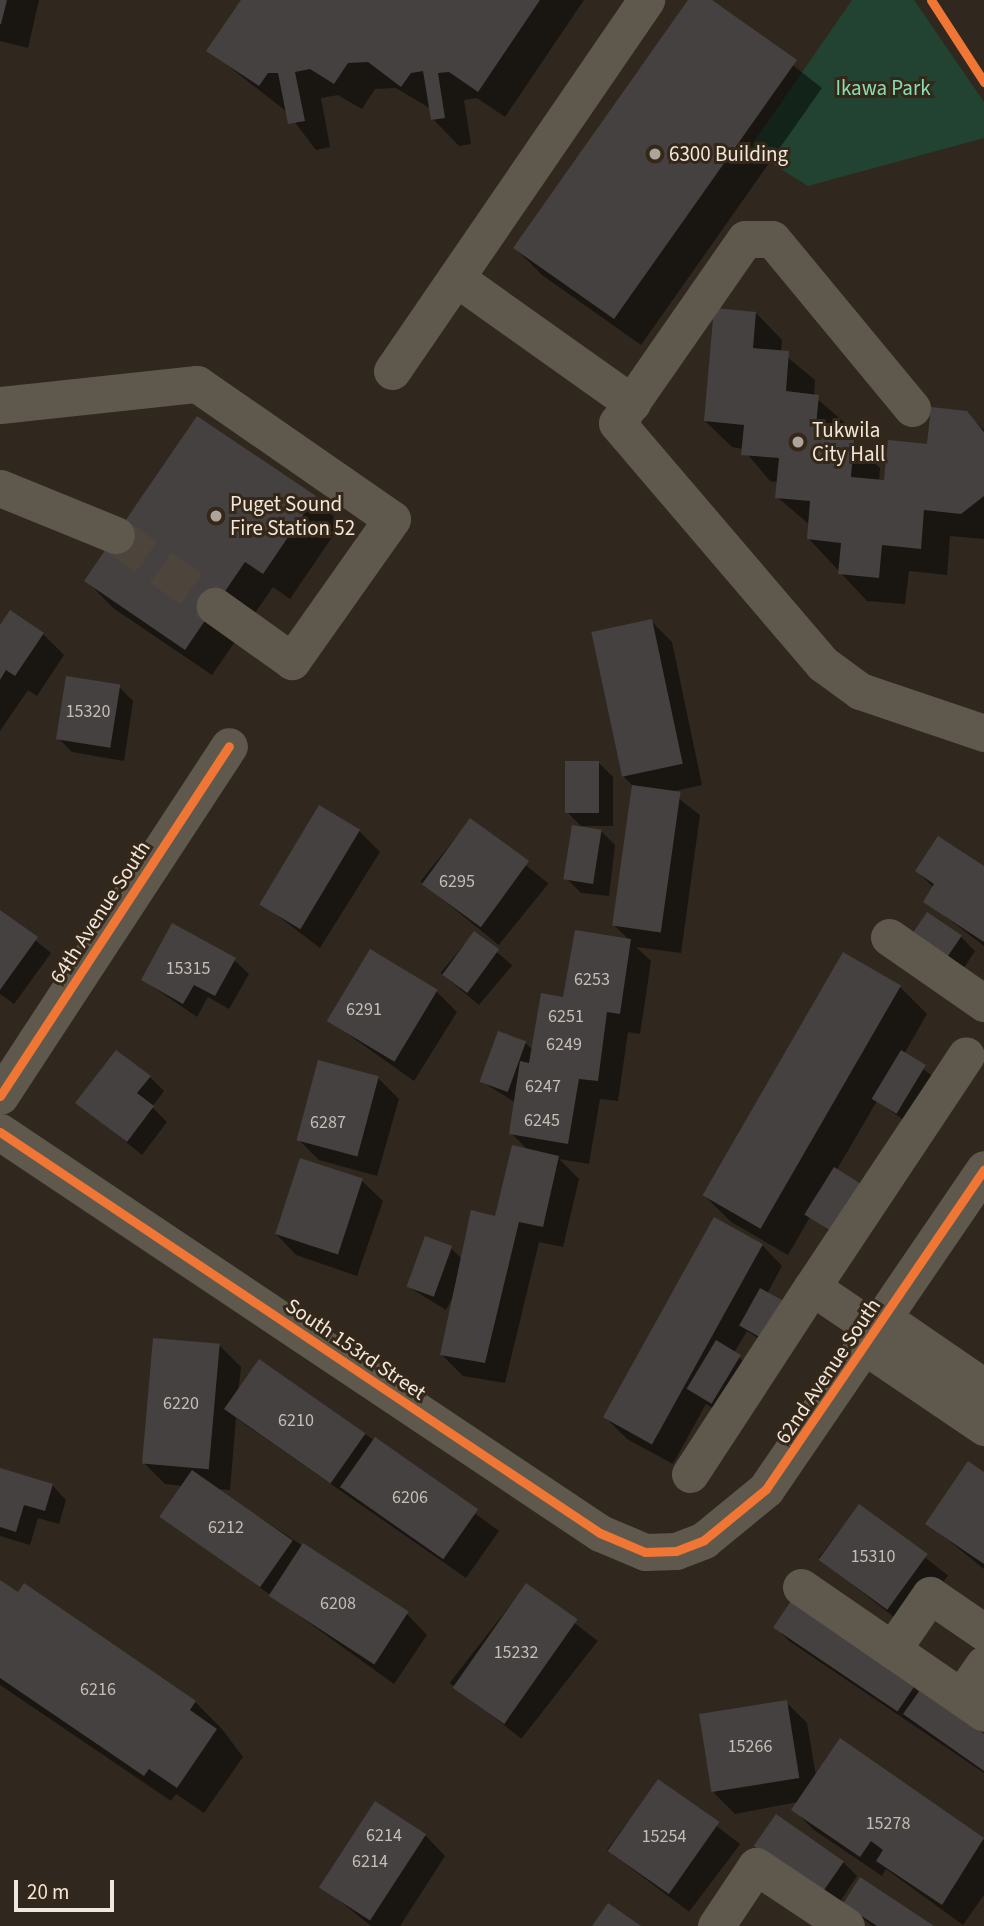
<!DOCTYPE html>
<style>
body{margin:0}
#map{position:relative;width:984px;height:1926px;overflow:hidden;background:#30281f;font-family:"Source Sans 3",sans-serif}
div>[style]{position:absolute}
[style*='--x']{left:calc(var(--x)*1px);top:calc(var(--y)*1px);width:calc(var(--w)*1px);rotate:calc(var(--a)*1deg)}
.green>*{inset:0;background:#224332}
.shadow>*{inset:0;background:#0007;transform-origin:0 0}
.building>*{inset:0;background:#454140;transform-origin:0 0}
.minor-tunnel>*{height:37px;margin-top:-18.5px;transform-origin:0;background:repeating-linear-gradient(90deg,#4d453c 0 37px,transparent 0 55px)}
.minor>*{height:37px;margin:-18.5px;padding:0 18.5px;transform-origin:18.5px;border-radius:18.5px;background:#5e594c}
.cycleway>*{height:9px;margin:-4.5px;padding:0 4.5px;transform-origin:4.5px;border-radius:4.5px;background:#f07635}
.dots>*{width:19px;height:19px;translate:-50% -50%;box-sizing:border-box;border:4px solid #362819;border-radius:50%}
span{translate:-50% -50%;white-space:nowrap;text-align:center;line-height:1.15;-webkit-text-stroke:6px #362819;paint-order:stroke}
.number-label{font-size:18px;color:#c5beb6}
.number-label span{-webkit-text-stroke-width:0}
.park-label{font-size:21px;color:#89ddb4}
.poi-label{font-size:21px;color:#f0e7dd}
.left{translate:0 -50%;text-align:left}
.street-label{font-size:21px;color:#f0e7dd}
.scale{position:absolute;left:14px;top:1880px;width:100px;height:32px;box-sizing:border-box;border:4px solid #f0e7dd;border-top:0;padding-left:9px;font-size:21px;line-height:24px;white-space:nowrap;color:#f0e7dd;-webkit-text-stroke:5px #362819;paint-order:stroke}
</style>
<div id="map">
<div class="green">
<i style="clip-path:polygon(852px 0,914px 0,984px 102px,984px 138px,808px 186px,749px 149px)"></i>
</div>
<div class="shadow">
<i style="clip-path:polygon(0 0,39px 0,28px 48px,0 41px)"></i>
<i style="clip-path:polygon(243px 0,584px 0,505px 117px,477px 98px,464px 100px,471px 144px,459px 146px,433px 119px,431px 109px,396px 88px,375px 89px,362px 109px,338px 95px,321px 98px,330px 147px,316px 150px,287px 112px,208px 50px)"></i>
<i style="clip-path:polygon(690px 0,709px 0,822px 88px,641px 345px,542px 275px,515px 248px)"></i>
<i style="clip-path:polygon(756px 313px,782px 340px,781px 352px,815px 380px,814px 396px,845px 423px,843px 441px,853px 442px,880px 468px,879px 481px,886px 482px,966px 412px,984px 430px,984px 539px,950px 536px,947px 575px,909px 571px,905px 604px,867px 601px,809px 539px,810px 525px,777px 497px,778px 482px,770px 481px,743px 449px,732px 447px,705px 421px)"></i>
<i style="clip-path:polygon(314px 497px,341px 524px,290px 599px,273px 587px,212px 675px,113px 608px,87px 581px)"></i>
<i style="clip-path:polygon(651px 621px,672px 642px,702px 785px,670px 792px,700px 815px,681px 953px,636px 947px,651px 961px,640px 1034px,628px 1032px,618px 1101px,600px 1099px,589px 1164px,559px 1159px,579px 1179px,563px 1247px,539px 1242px,505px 1383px,463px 1376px,442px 1355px,456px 1291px,446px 1310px,407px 1286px,451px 1248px,462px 1259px,496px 1218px,529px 1151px,511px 1133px,516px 1103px,481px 1081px,525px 1043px,533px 1050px,565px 999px,629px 940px,614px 925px,633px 786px,623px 776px)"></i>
<i style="clip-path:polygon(0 628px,43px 634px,64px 655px,37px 696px,28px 690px,0 731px)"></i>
<i style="clip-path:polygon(119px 687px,133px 701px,124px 761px,72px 752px,58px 738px)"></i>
<i style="clip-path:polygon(599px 763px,613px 777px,613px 826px,581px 826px,567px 812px)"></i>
<i style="left:470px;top:820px;width:101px;height:79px;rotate:39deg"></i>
<i style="clip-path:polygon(359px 831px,380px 852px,320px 948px,261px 903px)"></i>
<i style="clip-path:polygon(601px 831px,615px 845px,609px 896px,581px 893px,567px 879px)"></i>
<i style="clip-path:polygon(984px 868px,984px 946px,925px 901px,934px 888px,917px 871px)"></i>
<i style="clip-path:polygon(0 912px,51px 953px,14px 1004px,0 994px)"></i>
<i style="left:474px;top:933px;width:50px;height:52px;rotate:40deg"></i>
<i style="clip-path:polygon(961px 937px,975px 951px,960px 974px,926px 952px)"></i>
<i style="clip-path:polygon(844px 955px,900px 987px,927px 1014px,904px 1054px,939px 1081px,912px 1126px,877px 1101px,836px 1171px,846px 1243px,810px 1217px,788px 1255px,731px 1222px,704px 1195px)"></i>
<i style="clip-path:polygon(234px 960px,249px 974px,229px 1009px,208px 997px,197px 1017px,143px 980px)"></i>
<i style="clip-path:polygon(436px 991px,457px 1012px,414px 1081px,328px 1020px)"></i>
<i style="clip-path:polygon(150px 1077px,164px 1091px,152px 1107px,167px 1122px,142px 1155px,78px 1103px)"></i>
<i style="clip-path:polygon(378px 1078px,399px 1099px,377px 1176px,319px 1160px,298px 1139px)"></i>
<i style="clip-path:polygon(362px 1181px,383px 1201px,357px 1276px,296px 1255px,276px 1234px)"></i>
<i style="clip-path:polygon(762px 1245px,782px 1266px,767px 1294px,780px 1353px,747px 1331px,734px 1353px,754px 1371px,726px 1417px,706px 1404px,673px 1464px,627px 1439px,606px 1418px)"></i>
<i style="clip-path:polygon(220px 1346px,241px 1367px,238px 1394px,365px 1434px,499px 1531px,466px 1578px,236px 1418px,230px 1490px,216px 1489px,407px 1614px,427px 1635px,394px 1684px,162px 1517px,183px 1486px,165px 1484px,144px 1463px)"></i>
<i style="clip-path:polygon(0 1470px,52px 1485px,66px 1500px,59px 1524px,38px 1518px,30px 1545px,0 1536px)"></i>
<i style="clip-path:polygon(984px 1474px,984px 1569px,927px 1523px)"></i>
<i style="left:859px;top:1506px;width:113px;height:66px;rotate:38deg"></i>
<i style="clip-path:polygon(0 1582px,195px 1702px,222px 1729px,243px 1757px,204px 1813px,176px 1794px,171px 1801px,0 1685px)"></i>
<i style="left:526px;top:1585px;width:91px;height:124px;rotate:38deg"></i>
<i style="clip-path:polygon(791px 1603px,984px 1737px,984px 1773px,789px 1641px,775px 1627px)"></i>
<i style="clip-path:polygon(786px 1702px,807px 1723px,816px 1776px,840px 1741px,984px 1840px,984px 1895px,963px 1925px,886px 1869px,882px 1876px,814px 1830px,793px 1809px,798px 1802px,735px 1814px,714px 1793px)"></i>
<i style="left:658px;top:1782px;width:103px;height:85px;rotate:37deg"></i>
<i style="clip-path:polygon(425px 1835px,445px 1856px,400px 1926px,371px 1926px,321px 1886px)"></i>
<i style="clip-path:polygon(771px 1859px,843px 1862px,857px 1876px,837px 1906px)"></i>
<i style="clip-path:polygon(845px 1904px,931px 1926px,872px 1926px)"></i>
</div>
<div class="building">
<i style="clip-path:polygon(0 0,7px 0,1px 24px,0 24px)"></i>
<i style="clip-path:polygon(241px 0,540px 0,478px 92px,449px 72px,438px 73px,445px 118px,431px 120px,423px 71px,411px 73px,401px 87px,368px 62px,348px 63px,334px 84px,310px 69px,295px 72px,305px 121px,288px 124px,278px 73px,268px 73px,259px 86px,206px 51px)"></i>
<i style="clip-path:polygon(688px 0,712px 0,797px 60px,614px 319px,513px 248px)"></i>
<i style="clip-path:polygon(714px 308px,756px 312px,753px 348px,789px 351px,786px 391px,819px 395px,815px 436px,854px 440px,851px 477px,884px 480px,888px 440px,927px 444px,931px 407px,967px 411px,984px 432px,984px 496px,961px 514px,924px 510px,921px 549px,882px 545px,879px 578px,838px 574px,841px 543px,807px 539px,810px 501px,775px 498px,779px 458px,741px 455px,744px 425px,704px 421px)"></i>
<i style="clip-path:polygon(197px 416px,316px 496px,263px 574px,245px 562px,185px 650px,84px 581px)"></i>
<i style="clip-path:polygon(10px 610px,44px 633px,15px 676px,6px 670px,0 680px,0 625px)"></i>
<i style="left:652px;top:619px;width:148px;height:62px;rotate:78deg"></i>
<i style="left:66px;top:676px;width:55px;height:64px;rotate:9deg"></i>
<i style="left:565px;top:761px;width:34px;height:52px"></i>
<i style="left:632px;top:785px;width:49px;height:142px;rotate:8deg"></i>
<i style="left:319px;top:805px;width:48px;height:116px;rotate:31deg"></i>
<i style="left:470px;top:818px;width:73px;height:82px;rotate:36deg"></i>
<i style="left:572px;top:825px;width:30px;height:55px;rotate:9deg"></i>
<i style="clip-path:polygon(938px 836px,984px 866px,984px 942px,923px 902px,934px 884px,915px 871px)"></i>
<i style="clip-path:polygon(0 910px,38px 937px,0 990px)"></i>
<i style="left:927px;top:912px;width:42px;height:31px;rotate:34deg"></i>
<i style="clip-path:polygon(172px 923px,236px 958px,215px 996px,194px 985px,183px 1004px,141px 980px)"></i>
<i style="clip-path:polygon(575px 930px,631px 939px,620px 1014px,607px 1012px,598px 1081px,579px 1079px,568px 1144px,509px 1134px,520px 1061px,529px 1063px,541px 993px,563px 997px)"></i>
<i style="left:474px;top:931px;width:31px;height:54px;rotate:36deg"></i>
<i style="left:370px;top:949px;width:79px;height:84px;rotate:31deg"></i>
<i style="left:843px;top:952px;width:67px;height:281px;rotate:30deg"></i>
<i style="left:498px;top:1031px;width:30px;height:54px;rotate:20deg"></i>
<i style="clip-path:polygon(116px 1050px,151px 1076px,137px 1093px,154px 1106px,127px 1142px,75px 1103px)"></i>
<i style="left:901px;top:1050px;width:29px;height:57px;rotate:31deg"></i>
<i style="left:318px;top:1060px;width:63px;height:83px;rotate:15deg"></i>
<i style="clip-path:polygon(512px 1145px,559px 1156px,543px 1227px,519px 1222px,485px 1363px,440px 1355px,471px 1210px,495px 1216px)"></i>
<i style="left:300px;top:1158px;width:66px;height:80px;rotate:18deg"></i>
<i style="left:834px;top:1167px;width:31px;height:56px;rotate:32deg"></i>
<i style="left:714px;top:1217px;width:56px;height:229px;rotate:29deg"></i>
<i style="left:425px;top:1236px;width:29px;height:54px;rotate:20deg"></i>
<i style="left:760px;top:1288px;width:31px;height:43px;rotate:29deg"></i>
<i style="left:153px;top:1338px;width:67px;height:126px;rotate:5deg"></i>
<i style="left:716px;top:1340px;width:29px;height:57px;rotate:31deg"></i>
<i style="left:259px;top:1359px;width:130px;height:61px;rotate:35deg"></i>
<i style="left:375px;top:1437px;width:126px;height:61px;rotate:35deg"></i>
<i style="clip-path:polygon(968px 1461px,984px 1472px,984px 1564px,925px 1524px)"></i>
<i style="clip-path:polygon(0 1468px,53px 1484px,45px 1511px,24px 1505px,16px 1532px,0 1527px)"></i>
<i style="left:192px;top:1470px;width:123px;height:57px;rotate:35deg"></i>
<i style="left:859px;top:1504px;width:85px;height:69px;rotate:36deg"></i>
<i style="left:303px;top:1543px;width:126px;height:63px;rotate:33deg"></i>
<i style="clip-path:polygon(0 1580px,18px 1592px,24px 1583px,196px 1701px,190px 1710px,217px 1729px,177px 1788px,149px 1769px,144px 1776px,0 1678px)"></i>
<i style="left:526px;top:1583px;width:63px;height:128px;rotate:35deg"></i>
<i style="left:791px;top:1601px;width:150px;height:32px;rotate:34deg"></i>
<i style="clip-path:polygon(920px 1690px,984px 1734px,984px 1771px,903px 1714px)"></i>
<i style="left:787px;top:1700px;width:79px;height:89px;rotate:81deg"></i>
<i style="clip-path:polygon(840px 1738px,984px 1838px,942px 1905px,876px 1861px,883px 1850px,871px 1841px,860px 1857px,791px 1810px)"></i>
<i style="left:658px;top:1779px;width:75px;height:88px;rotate:35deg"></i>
<i style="left:375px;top:1801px;width:61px;height:103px;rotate:33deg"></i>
<i style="left:776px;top:1814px;width:83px;height:39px;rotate:35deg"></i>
<i style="clip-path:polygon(860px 1877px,934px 1926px,877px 1926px,843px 1904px)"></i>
<i style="clip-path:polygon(608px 1903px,641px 1926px,592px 1926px)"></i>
</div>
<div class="minor-tunnel">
<i style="--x:116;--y:535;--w:122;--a:35.6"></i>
</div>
<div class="minor">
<i style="--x:456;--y:278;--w:216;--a:35.4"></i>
<i style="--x:392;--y:371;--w:450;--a:-55.6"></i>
<i style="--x:0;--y:405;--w:198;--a:-6.1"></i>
<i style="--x:197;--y:384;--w:237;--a:34.7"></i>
<i style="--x:392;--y:519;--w:174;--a:125.2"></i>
<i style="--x:292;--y:661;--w:95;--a:-144.5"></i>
<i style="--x:912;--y:408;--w:219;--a:-129.6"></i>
<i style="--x:772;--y:239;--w:27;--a:180"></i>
<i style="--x:745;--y:239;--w:224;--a:124.8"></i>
<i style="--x:617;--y:423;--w:317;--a:49.5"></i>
<i style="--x:823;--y:664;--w:46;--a:36.1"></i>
<i style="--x:860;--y:691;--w:131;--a:18.7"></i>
<i style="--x:0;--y:488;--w:125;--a:22.1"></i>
<i style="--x:889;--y:937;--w:116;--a:34.8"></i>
<i style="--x:0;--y:1096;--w:418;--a:-56.8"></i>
<i style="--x:0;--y:1132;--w:722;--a:33.76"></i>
<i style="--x:600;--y:1533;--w:49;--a:22.9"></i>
<i style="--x:645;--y:1552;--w:31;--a:-2"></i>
<i style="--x:676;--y:1551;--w:30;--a:-21"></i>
<i style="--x:704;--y:1540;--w:80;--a:-39.4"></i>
<i style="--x:766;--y:1489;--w:387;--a:-55.7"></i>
<i style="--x:812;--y:1287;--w:278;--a:-56.4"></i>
<i style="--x:885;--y:1319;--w:120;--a:34.5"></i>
<i style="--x:866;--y:1347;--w:143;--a:34.1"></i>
<i style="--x:690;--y:1474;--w:223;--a:-56.9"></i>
<i style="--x:812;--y:1287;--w:78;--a:34.1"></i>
<i style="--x:801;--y:1587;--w:222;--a:34.5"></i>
<i style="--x:892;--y:1650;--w:67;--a:-55.4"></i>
<i style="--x:930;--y:1595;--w:65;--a:34.4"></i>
<i style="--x:961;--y:1697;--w:40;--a:-55.1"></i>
<i style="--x:716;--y:1926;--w:72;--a:-56.3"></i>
<i style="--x:756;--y:1866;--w:108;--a:33.7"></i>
</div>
<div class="cycleway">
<i style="--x:931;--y:0;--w:98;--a:57.1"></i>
<i style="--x:0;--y:1096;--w:418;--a:-56.8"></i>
<i style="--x:0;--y:1132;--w:722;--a:33.76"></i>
<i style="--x:600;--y:1533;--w:49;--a:22.9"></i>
<i style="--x:645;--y:1552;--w:31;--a:-2"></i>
<i style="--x:676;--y:1551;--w:30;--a:-21"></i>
<i style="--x:704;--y:1540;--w:80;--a:-39.4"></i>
<i style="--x:766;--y:1489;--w:387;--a:-55.7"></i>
</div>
<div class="dots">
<i style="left:655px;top:154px;background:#ada49a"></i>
<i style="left:798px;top:442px;background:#ada49a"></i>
<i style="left:216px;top:516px;background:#ada49a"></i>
</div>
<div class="number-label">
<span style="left:88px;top:712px">15320</span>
<span style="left:457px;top:882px">6295</span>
<span style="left:188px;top:969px">15315</span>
<span style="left:592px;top:980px">6253</span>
<span style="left:364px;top:1010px">6291</span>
<span style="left:566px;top:1017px">6251</span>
<span style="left:564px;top:1045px">6249</span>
<span style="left:543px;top:1087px">6247</span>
<span style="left:542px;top:1121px">6245</span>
<span style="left:328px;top:1123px">6287</span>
<span style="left:181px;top:1404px">6220</span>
<span style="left:296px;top:1421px">6210</span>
<span style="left:410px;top:1498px">6206</span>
<span style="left:226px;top:1528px">6212</span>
<span style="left:873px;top:1557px">15310</span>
<span style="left:338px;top:1604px">6208</span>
<span style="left:516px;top:1653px">15232</span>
<span style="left:98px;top:1690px">6216</span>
<span style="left:750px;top:1747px">15266</span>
<span style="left:888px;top:1824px">15278</span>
<span style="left:384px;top:1836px">6214</span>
<span style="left:664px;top:1837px">15254</span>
<span style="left:370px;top:1862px">6214</span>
</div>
<div class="park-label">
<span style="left:883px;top:88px">Ikawa Park</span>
</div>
<div class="poi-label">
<span class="left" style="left:669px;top:154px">6300 Building</span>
<span class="left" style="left:812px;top:442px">Tukwila<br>City Hall</span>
<span class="left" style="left:230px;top:516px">Puget Sound<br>Fire Station 52</span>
</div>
<div class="street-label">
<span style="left:100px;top:912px;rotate:-57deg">64th Avenue South</span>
<span style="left:356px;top:1349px;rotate:34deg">South 153rd Street</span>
<span style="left:828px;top:1371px;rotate:-56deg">62nd Avenue South</span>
</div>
<div class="scale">20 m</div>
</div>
